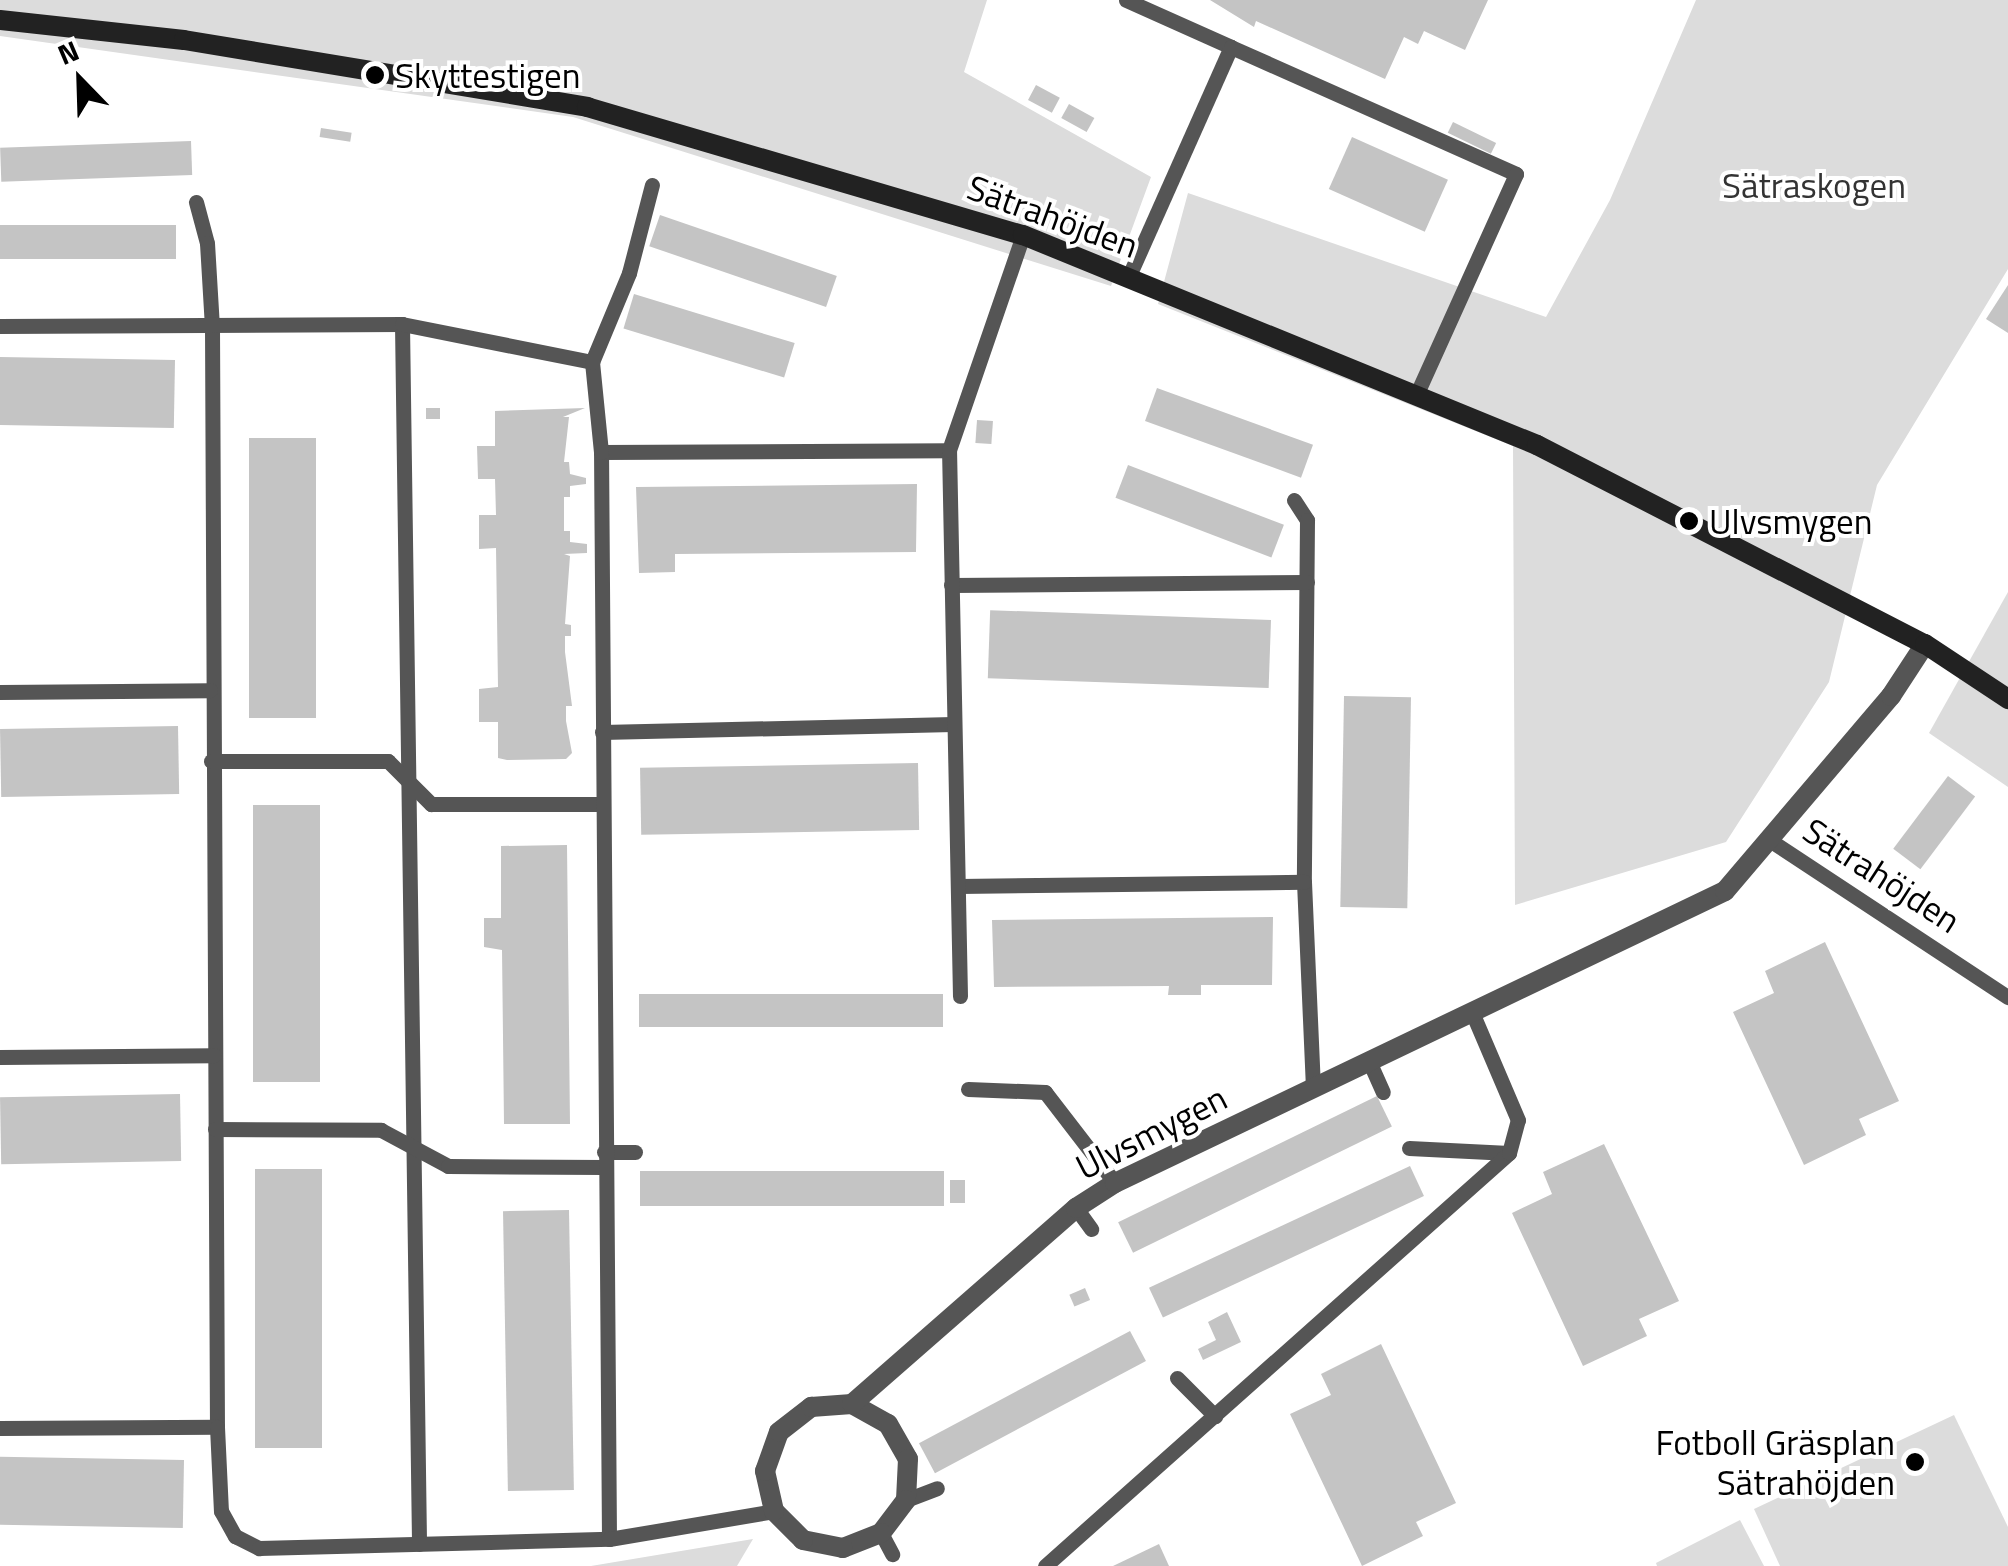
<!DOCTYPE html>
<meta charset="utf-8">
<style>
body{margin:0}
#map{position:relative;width:2008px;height:1566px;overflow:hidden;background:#fff;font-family:"Titillium Web",sans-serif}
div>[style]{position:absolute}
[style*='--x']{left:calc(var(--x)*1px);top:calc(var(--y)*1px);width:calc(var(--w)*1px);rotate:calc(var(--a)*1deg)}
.green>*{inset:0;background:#dcdcdc}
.building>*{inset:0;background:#c4c4c4;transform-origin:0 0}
.lane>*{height:15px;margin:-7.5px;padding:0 7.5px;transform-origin:7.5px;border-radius:7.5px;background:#555}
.street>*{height:20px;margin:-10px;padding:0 10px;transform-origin:10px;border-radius:10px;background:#555}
.secondary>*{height:20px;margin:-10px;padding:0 10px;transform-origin:10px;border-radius:10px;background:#222}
.dots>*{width:28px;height:28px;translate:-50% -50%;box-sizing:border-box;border:5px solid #fff;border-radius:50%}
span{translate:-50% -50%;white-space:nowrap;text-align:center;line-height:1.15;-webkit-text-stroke:8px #fff;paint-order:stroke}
.poi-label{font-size:35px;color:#000}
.left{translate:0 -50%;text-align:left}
.right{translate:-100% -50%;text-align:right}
.park-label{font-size:35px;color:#333}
.street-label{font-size:35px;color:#000}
.north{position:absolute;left:30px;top:30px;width:100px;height:100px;-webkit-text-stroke:8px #fff;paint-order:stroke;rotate:337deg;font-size:28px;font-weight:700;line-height:40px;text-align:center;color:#000}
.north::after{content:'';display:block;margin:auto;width:35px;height:45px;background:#000;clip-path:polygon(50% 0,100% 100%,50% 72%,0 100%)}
</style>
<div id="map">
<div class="green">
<i style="clip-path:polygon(0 0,987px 0,964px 72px,1151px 177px,1111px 286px,573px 117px,0 36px)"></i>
<i style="clip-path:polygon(1696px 0,2008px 0,2008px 269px,1877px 485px,1829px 682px,1726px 842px,1515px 905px,1513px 446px,1158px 304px,1188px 193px,1546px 317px,1610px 200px)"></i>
<i style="clip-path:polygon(2008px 592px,2008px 787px,1929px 733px)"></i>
<i style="clip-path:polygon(1954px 1415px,2008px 1527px,2008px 1566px,1780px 1566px,1754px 1509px)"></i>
<i style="clip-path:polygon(1740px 1520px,1764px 1566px,1657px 1566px,1656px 1563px)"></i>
<i style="clip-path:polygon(753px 1539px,737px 1566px,591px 1566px)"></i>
</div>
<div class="building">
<i style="clip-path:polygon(1210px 0,1488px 0,1465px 50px,1424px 31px,1418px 44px,1404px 37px,1385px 79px,1256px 21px,1254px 27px)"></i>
<i style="left:1036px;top:85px;width:27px;height:17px;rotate:28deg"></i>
<i style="left:1069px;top:104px;width:29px;height:16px;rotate:29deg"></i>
<i style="left:1453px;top:122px;width:48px;height:12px;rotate:26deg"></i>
<i style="left:321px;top:128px;width:31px;height:9px;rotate:9deg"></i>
<i style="left:1352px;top:137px;width:105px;height:57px;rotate:24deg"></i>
<i style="left:191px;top:141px;width:34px;height:191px;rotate:88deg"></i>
<i style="left:660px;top:215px;width:187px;height:33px;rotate:19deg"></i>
<i style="left:176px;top:225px;width:34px;height:176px;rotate:90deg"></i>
<i style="clip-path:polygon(2008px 285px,2008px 333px,1986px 319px)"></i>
<i style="left:634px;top:294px;width:168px;height:36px;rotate:17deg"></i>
<i style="left:175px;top:360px;width:68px;height:175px;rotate:91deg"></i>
<i style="left:1157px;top:388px;width:166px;height:35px;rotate:20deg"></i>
<i style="left:426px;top:408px;width:14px;height:11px"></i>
<i style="clip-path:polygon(585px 408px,563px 417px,569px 417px,564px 462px,569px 462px,570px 474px,586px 478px,586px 484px,570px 486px,570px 497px,564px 497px,564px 531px,570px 531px,570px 542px,587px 544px,587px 553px,564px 554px,570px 556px,565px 624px,571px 625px,571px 636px,565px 636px,565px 652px,572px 706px,566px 706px,566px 721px,572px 753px,566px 759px,507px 760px,498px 758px,498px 722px,479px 722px,479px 689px,498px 687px,496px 548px,479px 549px,479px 515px,496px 515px,495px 479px,478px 479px,477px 446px,495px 446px,495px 411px)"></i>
<i style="left:977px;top:420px;width:16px;height:23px;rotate:4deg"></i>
<i style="left:249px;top:438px;width:67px;height:280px"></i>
<i style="left:1128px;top:465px;width:167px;height:35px;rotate:21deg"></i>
<i style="clip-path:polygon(917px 484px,916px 552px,675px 554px,675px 572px,639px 573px,636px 487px)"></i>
<i style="left:1271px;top:620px;width:68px;height:281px;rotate:92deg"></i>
<i style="left:1344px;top:696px;width:67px;height:211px;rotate:1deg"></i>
<i style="left:178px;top:726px;width:68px;height:178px;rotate:89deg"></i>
<i style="left:918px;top:763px;width:67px;height:278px;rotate:89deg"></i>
<i style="left:1948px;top:776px;width:34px;height:91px;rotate:37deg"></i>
<i style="left:320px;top:805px;width:277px;height:67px;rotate:90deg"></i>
<i style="clip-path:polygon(567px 845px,570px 1124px,504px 1124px,502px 950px,484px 947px,484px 918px,501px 918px,501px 846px)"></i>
<i style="clip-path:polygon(1273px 917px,1272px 985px,1201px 985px,1201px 995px,1168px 995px,1169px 986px,994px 987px,992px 920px)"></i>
<i style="clip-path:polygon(1825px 942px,1899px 1101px,1859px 1119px,1866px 1135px,1804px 1165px,1733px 1012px,1774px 993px,1765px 971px)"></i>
<i style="left:943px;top:994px;width:33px;height:304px;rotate:90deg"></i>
<i style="left:180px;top:1094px;width:67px;height:180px;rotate:89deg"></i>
<i style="left:1377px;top:1096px;width:34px;height:288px;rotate:64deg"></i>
<i style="clip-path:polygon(1604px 1144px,1679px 1301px,1639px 1319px,1647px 1336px,1583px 1366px,1512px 1213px,1552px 1194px,1543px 1172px)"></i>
<i style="left:1410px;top:1166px;width:33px;height:288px;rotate:65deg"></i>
<i style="left:255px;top:1169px;width:67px;height:279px"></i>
<i style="left:944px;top:1171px;width:35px;height:304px;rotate:90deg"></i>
<i style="left:950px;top:1180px;width:15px;height:23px"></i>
<i style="left:569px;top:1210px;width:280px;height:66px;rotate:89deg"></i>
<i style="left:1085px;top:1288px;width:13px;height:17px;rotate:67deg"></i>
<i style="clip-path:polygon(1227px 1312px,1241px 1342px,1203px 1360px,1198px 1349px,1216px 1340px,1208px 1322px)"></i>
<i style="left:1130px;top:1331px;width:34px;height:239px;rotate:62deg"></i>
<i style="clip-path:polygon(1381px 1344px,1456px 1503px,1416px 1522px,1423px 1536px,1362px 1566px,1290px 1414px,1331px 1395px,1321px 1374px)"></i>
<i style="left:184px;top:1460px;width:68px;height:184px;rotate:91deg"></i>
<i style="clip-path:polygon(1159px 1544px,1169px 1566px,1113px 1566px)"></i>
</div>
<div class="lane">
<i style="--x:1126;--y:0;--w:115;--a:24.1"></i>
<i style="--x:196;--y:202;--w:42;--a:75"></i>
<i style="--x:207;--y:243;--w:84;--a:86.6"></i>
<i style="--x:212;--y:327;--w:1100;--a:89.74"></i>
<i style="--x:1128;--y:278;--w:253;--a:-66"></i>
<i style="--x:1231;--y:47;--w:312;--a:24"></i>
<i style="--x:1516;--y:174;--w:243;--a:114.3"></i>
<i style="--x:402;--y:324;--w:1220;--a:89.2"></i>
<i style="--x:0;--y:326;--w:402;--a:-0.3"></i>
<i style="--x:402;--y:324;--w:194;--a:11.3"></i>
<i style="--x:601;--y:452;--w:348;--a:-0.3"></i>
<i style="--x:1294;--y:500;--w:24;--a:57"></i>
<i style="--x:1307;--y:520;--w:362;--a:90.5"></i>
<i style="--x:1304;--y:882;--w:206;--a:87.5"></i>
<i style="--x:951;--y:585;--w:356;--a:-0.5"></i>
<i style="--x:0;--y:692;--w:210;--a:-0.5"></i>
<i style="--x:602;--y:732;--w:351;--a:-1.3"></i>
<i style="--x:211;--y:761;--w:177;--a:0"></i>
<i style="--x:388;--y:761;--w:61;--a:45"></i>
<i style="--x:431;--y:804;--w:170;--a:0"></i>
<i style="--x:1771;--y:841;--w:284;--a:33.4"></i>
<i style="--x:959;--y:886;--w:345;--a:-0.7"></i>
<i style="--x:960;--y:996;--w:546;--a:-91.15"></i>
<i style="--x:949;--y:450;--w:227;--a:-71"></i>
<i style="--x:0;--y:1057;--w:214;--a:-0.5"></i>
<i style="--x:1369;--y:1061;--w:34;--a:66"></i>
<i style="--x:968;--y:1089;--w:77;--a:2.2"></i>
<i style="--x:1045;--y:1092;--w:115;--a:52.4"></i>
<i style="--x:215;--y:1129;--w:166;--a:0.3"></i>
<i style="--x:381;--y:1130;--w:76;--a:28.2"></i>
<i style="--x:448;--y:1166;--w:156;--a:0.4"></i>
<i style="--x:1409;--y:1148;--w:100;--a:2.9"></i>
<i style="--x:604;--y:1152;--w:31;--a:0"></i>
<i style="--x:1076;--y:1208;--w:26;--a:54"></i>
<i style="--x:1177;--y:1378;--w:54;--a:45"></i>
<i style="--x:0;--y:1428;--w:217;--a:-0.3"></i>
<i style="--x:217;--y:1427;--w:84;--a:87.3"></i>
<i style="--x:221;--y:1511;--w:29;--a:61"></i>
<i style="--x:235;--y:1536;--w:27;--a:27"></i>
<i style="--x:259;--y:1548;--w:350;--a:-1.5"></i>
<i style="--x:609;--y:1539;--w:1087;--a:-90.42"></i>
<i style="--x:601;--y:452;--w:90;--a:-95.7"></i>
<i style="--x:592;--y:362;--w:96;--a:-67.4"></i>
<i style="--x:629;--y:273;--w:91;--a:-75.4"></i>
<i style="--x:906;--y:1500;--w:33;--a:-21"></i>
<i style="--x:881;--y:1533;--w:24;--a:62"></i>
<i style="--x:609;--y:1539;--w:167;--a:-9.6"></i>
<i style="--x:1045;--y:1566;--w:621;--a:-41.67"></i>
<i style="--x:1509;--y:1153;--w:34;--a:-75"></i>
<i style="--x:1518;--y:1120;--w:117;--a:-113.1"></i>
</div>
<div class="street">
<i style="--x:852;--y:1404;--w:41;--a:29.1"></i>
<i style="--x:888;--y:1424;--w:40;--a:60.3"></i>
<i style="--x:908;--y:1459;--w:41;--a:92.8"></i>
<i style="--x:906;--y:1500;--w:41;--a:127.1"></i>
<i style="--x:881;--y:1533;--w:41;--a:158.5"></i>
<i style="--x:843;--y:1548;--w:41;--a:-168.7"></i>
<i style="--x:803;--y:1540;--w:41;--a:-135"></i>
<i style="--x:774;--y:1511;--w:41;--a:-102.7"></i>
<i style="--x:765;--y:1471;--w:41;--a:-70.3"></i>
<i style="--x:779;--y:1432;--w:41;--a:-38"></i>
<i style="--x:811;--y:1407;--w:41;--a:-4.2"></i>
<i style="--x:852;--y:1404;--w:298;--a:-41.2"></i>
<i style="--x:1076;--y:1208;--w:46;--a:-32.7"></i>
<i style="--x:1115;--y:1183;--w:676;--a:-25.58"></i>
<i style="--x:1725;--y:891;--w:256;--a:-49.6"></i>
<i style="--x:1891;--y:696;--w:62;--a:-56.8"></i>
</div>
<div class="secondary">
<i style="--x:0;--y:20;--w:185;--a:6.2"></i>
<i style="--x:184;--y:40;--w:409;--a:9.4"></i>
<i style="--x:587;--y:107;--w:454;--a:16.4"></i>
<i style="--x:1023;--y:235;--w:555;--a:22.22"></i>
<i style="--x:1537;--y:445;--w:436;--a:27.2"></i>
<i style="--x:1925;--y:644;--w:100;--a:33.5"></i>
</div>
<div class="dots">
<i style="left:375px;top:75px;background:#000"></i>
<i style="left:1689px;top:521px;background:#000"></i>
<i style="left:1915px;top:1462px;background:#000"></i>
</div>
<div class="poi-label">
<span class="left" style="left:395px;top:75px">Skyttestigen</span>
<span class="left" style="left:1709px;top:521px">Ulvsmygen</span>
<span class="right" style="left:1895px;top:1462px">Fotboll Gräsplan<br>Sätrahöjden</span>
</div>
<div class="park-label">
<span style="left:1814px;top:185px">Sätraskogen</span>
</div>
<div class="street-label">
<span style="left:1053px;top:216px;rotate:20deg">Sätrahöjden</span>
<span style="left:1882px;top:875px;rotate:33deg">Sätrahöjden</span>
<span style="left:1151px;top:1132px;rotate:-27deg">Ulvsmygen</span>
</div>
<div class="north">N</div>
</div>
